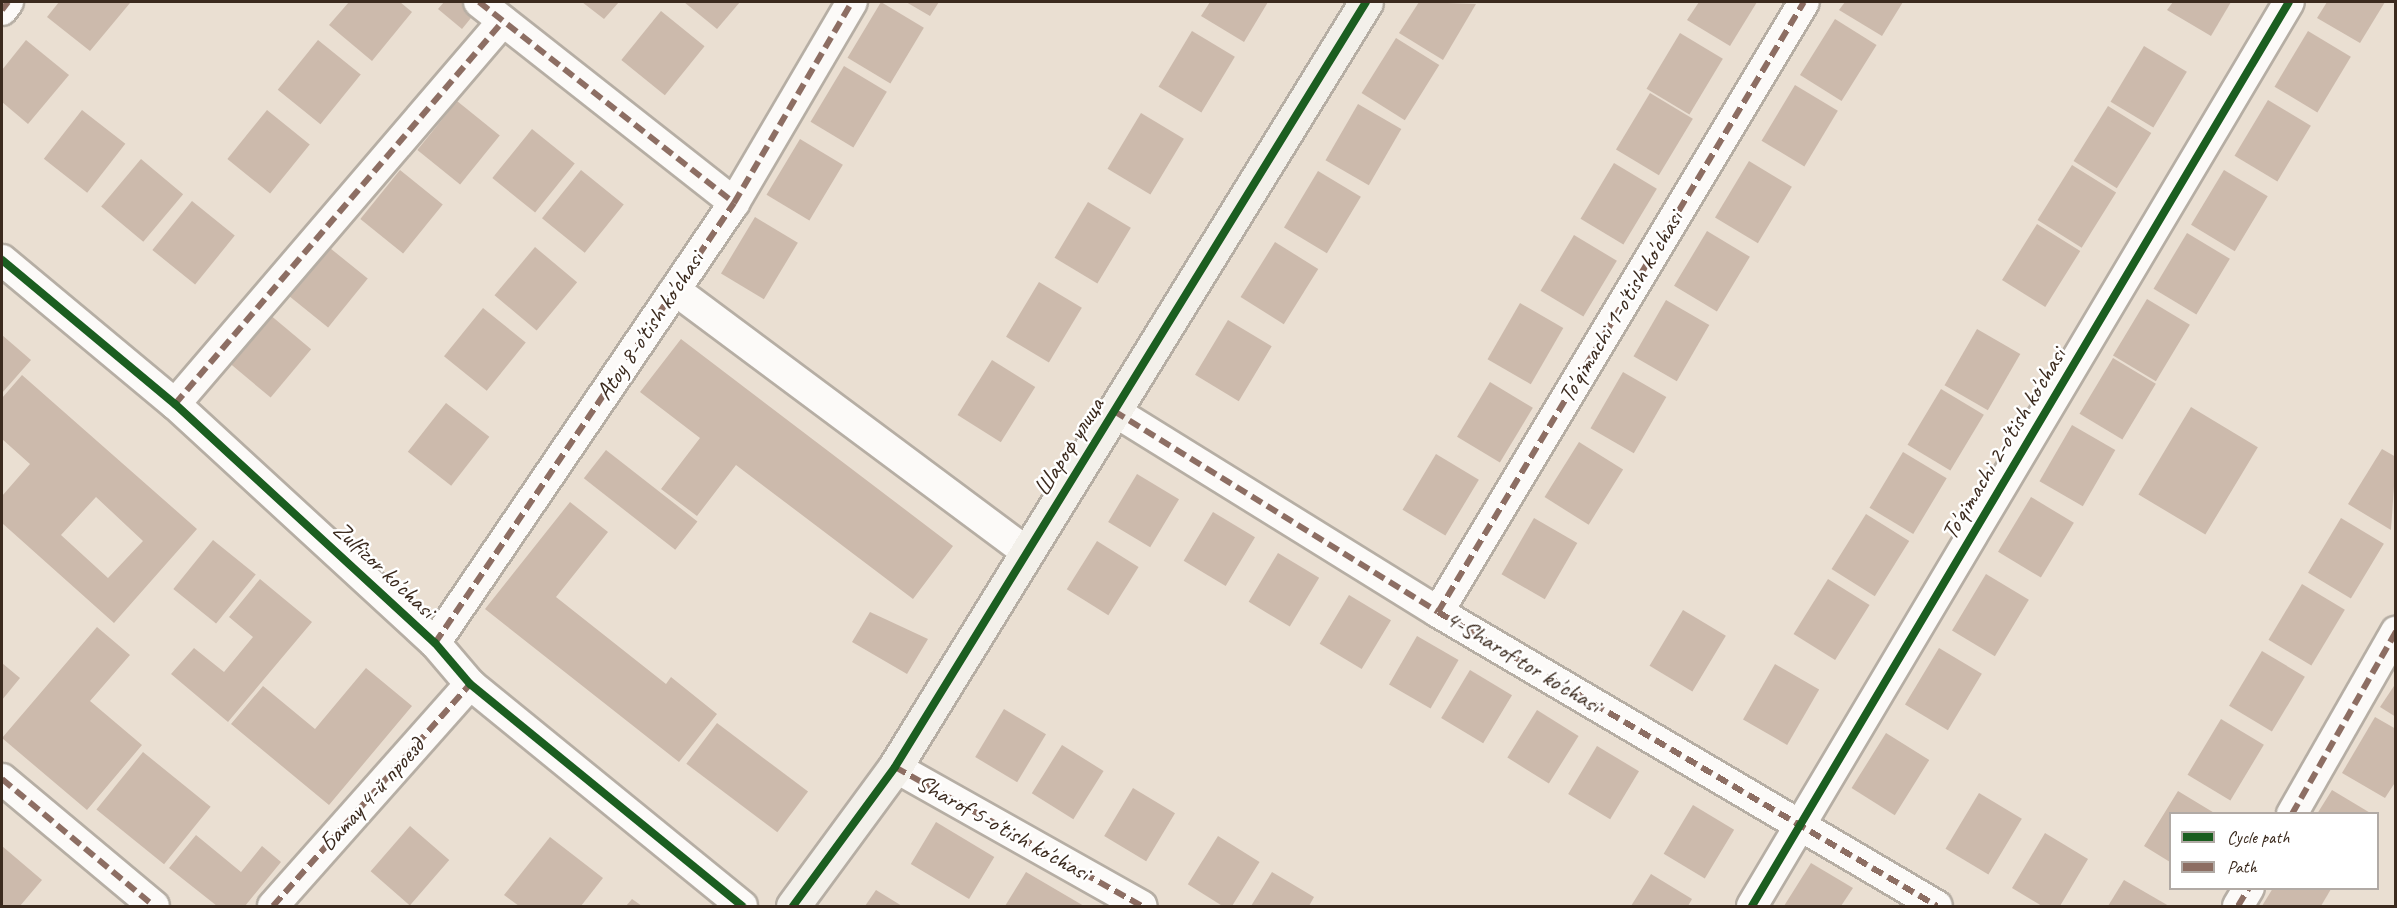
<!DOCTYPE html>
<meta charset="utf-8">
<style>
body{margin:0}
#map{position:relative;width:2397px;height:908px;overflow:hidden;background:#eadfd2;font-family:Caveat,sans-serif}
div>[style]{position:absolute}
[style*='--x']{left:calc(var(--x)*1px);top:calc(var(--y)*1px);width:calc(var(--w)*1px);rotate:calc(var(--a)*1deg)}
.building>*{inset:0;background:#ccbaac;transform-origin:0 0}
.roads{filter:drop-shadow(2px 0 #b6aea4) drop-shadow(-2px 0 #b6aea4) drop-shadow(0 2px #b6aea4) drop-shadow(0 -2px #b6aea4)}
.street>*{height:30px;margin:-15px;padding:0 15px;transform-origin:15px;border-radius:15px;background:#fcfaf8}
.secondary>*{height:33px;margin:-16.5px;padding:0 16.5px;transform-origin:16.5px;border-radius:16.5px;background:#f3f0ea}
.quiet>*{height:6px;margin-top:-3px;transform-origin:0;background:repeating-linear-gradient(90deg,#8d6e63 0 12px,transparent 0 18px)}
.cycleway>*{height:8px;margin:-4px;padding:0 4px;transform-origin:4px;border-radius:4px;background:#1b5e20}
span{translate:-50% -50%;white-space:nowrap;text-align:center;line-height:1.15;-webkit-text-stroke:5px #fff;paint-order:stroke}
.street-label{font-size:24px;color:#3b2a1e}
.frame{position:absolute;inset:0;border:3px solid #3b2a1e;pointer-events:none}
.legend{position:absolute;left:2169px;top:812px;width:210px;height:78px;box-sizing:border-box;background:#fff;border:2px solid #b1aaa5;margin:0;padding:8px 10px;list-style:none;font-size:18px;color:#3b2a1e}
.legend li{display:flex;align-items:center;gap:12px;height:30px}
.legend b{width:30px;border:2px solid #b1aaa5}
</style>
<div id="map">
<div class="building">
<i style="clip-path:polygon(59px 2px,129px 2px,130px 3px,90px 51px,47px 17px)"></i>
<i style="clip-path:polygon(349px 2px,400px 2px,412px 12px,372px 61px,329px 25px)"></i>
<i style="clip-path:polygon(444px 2px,472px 2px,479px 8px,462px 29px,438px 9px)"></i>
<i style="clip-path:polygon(582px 2px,619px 2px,604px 19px)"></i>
<i style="clip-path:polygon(684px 2px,740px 2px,717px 29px)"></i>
<i style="left:881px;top:2px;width:50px;height:65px;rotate:31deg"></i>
<i style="clip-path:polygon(906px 2px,939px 2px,930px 16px)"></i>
<i style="clip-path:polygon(1210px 2px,1268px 2px,1244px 42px,1201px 16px)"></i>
<i style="clip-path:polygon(1419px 2px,1476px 4px,1443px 60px,1399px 33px)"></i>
<i style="clip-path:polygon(1699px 2px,1757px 2px,1730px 46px,1687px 20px)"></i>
<i style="clip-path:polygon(1845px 2px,1903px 2px,1882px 36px,1839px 10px)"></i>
<i style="clip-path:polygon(2173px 2px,2231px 2px,2211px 36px,2167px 10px)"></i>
<i style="clip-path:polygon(2327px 2px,2385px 2px,2360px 43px,2317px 18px)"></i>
<i style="left:661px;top:11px;width:56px;height:63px;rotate:39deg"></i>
<i style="left:1835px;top:19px;width:49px;height:66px;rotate:32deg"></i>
<i style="left:1192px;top:31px;width:50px;height:65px;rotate:31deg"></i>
<i style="left:2308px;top:31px;width:50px;height:65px;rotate:31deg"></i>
<i style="left:1680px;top:33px;width:50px;height:65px;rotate:31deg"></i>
<i style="left:1396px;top:38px;width:51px;height:65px;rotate:32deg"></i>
<i style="clip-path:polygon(26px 40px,69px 75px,28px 124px,2px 102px,2px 70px)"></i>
<i style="left:318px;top:40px;width:55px;height:64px;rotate:39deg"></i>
<i style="left:2144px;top:46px;width:50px;height:65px;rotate:31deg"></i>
<i style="left:844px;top:66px;width:50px;height:65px;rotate:31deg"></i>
<i style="left:1795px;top:85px;width:50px;height:65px;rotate:31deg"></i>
<i style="left:1650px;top:93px;width:50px;height:66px;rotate:31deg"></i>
<i style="left:2268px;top:100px;width:50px;height:65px;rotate:31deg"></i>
<i style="left:457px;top:101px;width:55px;height:63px;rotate:39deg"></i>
<i style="left:1358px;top:104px;width:50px;height:65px;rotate:30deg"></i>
<i style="left:2108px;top:106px;width:51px;height:65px;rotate:32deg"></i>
<i style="left:82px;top:110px;width:55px;height:62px;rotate:38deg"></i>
<i style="left:267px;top:110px;width:55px;height:63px;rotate:39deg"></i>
<i style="left:1141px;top:113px;width:50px;height:65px;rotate:31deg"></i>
<i style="left:532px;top:129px;width:55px;height:63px;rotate:39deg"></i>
<i style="left:800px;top:139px;width:50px;height:65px;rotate:31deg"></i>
<i style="left:141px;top:159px;width:55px;height:62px;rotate:40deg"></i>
<i style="left:1749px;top:161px;width:50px;height:66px;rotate:31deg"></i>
<i style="left:1614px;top:163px;width:50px;height:65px;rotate:31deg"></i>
<i style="left:2072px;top:165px;width:52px;height:65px;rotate:32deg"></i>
<i style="left:400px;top:170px;width:55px;height:63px;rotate:39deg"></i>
<i style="left:581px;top:170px;width:55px;height:62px;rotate:39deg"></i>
<i style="left:2224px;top:170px;width:51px;height:64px;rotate:31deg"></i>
<i style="left:1318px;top:171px;width:50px;height:66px;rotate:31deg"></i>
<i style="left:192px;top:201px;width:55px;height:63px;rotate:39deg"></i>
<i style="left:1088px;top:202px;width:50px;height:65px;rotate:31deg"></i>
<i style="left:755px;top:217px;width:50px;height:66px;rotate:31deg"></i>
<i style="left:2037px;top:224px;width:51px;height:66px;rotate:32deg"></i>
<i style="left:1707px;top:231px;width:50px;height:64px;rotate:31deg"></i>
<i style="left:2187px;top:233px;width:50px;height:65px;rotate:31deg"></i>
<i style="left:1574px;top:235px;width:50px;height:65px;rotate:31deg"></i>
<i style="left:1275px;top:242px;width:51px;height:65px;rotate:32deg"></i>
<i style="left:325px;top:244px;width:55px;height:63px;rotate:39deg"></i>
<i style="left:535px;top:247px;width:55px;height:63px;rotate:40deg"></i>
<i style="left:1039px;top:282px;width:50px;height:64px;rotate:31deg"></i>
<i style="left:2147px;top:299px;width:50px;height:66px;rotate:31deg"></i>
<i style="left:1666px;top:300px;width:50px;height:65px;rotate:30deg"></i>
<i style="left:1520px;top:303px;width:50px;height:65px;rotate:30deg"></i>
<i style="left:483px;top:308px;width:55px;height:62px;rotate:39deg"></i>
<i style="left:269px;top:314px;width:55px;height:63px;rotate:40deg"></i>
<i style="left:1228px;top:320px;width:51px;height:64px;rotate:31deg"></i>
<i style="left:1977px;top:329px;width:50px;height:65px;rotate:30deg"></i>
<i style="clip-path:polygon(2px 335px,31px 360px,2px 393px)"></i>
<i style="clip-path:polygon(681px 339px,953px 546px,913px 599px,736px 465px,697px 516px,661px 489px,700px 438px,640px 392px)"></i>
<i style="left:2113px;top:358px;width:50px;height:65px;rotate:31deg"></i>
<i style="left:992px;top:360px;width:51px;height:65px;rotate:32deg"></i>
<i style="left:1623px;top:372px;width:50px;height:65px;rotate:30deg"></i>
<i style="clip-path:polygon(evenodd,22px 375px,197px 529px,114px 623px,2px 523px,2px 496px,30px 464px,2px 439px,2px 398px,22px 375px,96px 497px,143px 541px,108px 578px,61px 535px,96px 497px)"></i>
<i style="left:1490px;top:382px;width:50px;height:64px;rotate:31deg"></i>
<i style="left:1941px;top:389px;width:50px;height:65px;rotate:31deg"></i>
<i style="left:446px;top:403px;width:55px;height:62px;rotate:38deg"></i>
<i style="left:2191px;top:407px;width:78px;height:102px;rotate:31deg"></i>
<i style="left:2072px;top:425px;width:50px;height:65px;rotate:30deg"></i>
<i style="left:1579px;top:442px;width:52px;height:65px;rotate:32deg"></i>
<i style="clip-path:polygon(2382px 449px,2396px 457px,2391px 530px,2348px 504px)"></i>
<i style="left:606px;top:450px;width:116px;height:36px;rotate:38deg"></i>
<i style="left:1903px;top:452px;width:51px;height:65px;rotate:31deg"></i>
<i style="left:1436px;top:454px;width:50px;height:65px;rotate:31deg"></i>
<i style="left:1137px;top:474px;width:49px;height:56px;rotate:31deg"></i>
<i style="left:2031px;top:497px;width:50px;height:64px;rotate:31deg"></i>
<i style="clip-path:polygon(570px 502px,608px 532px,556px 597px,666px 684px,671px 677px,717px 714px,679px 762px,485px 609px)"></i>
<i style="left:1213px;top:512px;width:49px;height:57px;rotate:31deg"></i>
<i style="left:1866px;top:514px;width:51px;height:65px;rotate:32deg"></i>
<i style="left:1534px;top:518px;width:50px;height:65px;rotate:30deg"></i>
<i style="left:2341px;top:518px;width:50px;height:64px;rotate:31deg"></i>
<i style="left:213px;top:540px;width:55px;height:63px;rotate:39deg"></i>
<i style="left:1097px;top:541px;width:49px;height:57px;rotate:32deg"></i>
<i style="left:1278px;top:553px;width:48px;height:57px;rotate:31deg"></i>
<i style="left:1986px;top:574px;width:50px;height:66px;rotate:31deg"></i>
<i style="clip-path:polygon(260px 579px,312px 622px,228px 722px,171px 674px,194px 648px,224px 672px,253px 637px,229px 617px)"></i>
<i style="left:1828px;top:579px;width:49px;height:65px;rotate:32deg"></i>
<i style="left:2302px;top:584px;width:50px;height:65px;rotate:31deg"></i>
<i style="left:1349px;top:595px;width:49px;height:57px;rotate:31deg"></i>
<i style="left:1683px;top:610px;width:50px;height:65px;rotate:31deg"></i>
<i style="clip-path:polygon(870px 612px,928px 639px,907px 674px,852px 642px)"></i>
<i style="clip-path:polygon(97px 627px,130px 655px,90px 701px,142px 745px,87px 810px,2px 738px)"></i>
<i style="left:1417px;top:636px;width:48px;height:56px;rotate:30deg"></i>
<i style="left:1939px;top:648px;width:50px;height:66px;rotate:31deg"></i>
<i style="left:2262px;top:651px;width:50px;height:64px;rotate:31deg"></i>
<i style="clip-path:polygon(2px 663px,20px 678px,2px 700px)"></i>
<i style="left:1775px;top:664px;width:51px;height:64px;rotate:30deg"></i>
<i style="clip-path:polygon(366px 668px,412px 706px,329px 805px,231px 724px,263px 686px,315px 729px)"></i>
<i style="left:1470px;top:670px;width:49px;height:56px;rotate:31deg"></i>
<i style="clip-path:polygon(2396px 683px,2396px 717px,2380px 707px)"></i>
<i style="left:1004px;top:709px;width:49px;height:56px;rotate:31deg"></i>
<i style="left:1537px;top:710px;width:49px;height:56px;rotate:32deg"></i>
<i style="clip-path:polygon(2375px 717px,2396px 729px,2396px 781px,2385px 798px,2342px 773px)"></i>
<i style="left:2221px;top:719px;width:50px;height:65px;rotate:31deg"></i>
<i style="left:717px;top:723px;width:114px;height:51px;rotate:37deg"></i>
<i style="left:1886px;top:733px;width:51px;height:65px;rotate:32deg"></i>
<i style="left:1062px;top:745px;width:49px;height:57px;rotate:32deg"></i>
<i style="left:1597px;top:746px;width:49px;height:56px;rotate:31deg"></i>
<i style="left:143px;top:752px;width:87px;height:74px;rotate:39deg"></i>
<i style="left:1133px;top:788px;width:49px;height:56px;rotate:31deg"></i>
<i style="clip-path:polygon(2332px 790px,2372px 814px,2317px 814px)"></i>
<i style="clip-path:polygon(2178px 791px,2216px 814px,2170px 814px,2170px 862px,2144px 846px)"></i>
<i style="left:1979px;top:793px;width:50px;height:65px;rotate:31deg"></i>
<i style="left:1693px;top:805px;width:48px;height:57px;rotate:31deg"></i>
<i style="left:936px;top:822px;width:68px;height:49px;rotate:31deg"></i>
<i style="left:410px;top:826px;width:52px;height:60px;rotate:41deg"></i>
<i style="clip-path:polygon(2045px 833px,2088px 859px,2060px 906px,2042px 906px,2012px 888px)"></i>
<i style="clip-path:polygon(196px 835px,241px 872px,262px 846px,281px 862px,245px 906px,217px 906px,169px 868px)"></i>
<i style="left:1218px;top:836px;width:49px;height:57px;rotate:32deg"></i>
<i style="clip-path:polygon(550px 837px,603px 878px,581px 906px,519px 906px,504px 895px)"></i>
<i style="clip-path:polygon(2px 846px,42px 880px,20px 906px,2px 906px)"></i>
<i style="clip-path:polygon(1811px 863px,1853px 888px,1841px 906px,1784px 906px)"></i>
<i style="clip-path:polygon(1026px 872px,1084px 906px,1005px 906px)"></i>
<i style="clip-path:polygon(1272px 872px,1314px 897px,1309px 906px,1251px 906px)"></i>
<i style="clip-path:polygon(1651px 874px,1692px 899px,1688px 906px,1631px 906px)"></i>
<i style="clip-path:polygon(2124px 880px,2169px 906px,2108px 906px)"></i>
<i style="clip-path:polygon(2273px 888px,2330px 888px,2331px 889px,2321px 906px,2262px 906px)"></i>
<i style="clip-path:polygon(876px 890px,902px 906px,865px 906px)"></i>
<i style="clip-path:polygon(632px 899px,642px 906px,626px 906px)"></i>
</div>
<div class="roads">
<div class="street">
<i style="--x:479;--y:2;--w:325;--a:38.2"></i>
<i style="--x:2;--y:10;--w:10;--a:-53"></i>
<i style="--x:2;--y:260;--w:225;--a:39.8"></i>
<i style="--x:175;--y:404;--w:353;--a:42.6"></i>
<i style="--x:435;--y:643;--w:54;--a:49.5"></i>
<i style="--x:470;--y:684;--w:351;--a:39.2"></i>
<i style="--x:675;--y:290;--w:439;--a:36.7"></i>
<i style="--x:175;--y:404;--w:504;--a:-49.42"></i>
<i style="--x:1114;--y:411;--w:381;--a:31.8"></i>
<i style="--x:1438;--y:612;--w:579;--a:30.51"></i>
<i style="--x:1438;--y:612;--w:711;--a:-59.04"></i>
<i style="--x:435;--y:643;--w:532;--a:-55.8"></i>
<i style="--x:734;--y:203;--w:233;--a:-59.6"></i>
<i style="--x:895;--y:767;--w:283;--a:29.4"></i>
<i style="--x:2;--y:779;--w:198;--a:39.9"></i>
<i style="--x:2292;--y:814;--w:210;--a:-60.3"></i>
<i style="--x:273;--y:906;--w:297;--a:-48.4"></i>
<i style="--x:1752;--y:906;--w:1051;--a:-59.29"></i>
<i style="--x:2238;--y:906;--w:21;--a:-59"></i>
</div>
<div class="secondary">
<i style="--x:793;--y:906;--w:172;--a:-53.7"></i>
<i style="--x:895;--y:767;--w:898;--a:-58.38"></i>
</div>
</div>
<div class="quiet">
<i style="--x:479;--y:2;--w:325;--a:38.2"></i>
<i style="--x:2;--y:10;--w:10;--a:-53"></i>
<i style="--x:175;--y:404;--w:504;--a:-49.42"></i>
<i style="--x:1114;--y:411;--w:381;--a:31.8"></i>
<i style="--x:1438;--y:612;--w:579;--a:30.51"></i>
<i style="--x:1438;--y:612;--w:711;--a:-59.04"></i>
<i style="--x:435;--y:643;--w:532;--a:-55.8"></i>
<i style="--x:734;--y:203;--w:233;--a:-59.6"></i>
<i style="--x:895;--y:767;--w:283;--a:29.4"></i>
<i style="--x:2;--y:779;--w:198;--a:39.9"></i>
<i style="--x:2292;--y:814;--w:210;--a:-60.3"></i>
<i style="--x:273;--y:906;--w:297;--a:-48.4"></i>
<i style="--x:2238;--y:906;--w:21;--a:-59"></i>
</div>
<div class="cycleway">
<i style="--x:2;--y:260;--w:225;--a:39.8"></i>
<i style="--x:175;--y:404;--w:353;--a:42.6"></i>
<i style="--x:435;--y:643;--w:54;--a:49.5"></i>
<i style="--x:470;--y:684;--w:351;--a:39.2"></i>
<i style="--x:793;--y:906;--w:172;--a:-53.7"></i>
<i style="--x:895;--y:767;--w:898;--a:-58.38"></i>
<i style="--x:1752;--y:906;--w:1051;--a:-59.29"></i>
</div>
<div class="street-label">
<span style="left:1621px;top:307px;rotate:-59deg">To'qimachi 1-o'tish ko'chasi</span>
<span style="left:650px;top:326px;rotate:-56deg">Atoy 8-o'tish ko'chasi</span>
<span style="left:2004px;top:444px;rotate:-59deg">To'qimachi 2-o'tish ko'chasi</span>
<span style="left:1069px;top:447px;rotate:-58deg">Шароф улица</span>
<span style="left:384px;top:570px;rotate:43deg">Zulfizor ko'chasi</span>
<span style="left:1523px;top:662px;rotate:31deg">4-Sharof tor ko'chasi</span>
<span style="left:372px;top:795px;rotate:-48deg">Батау 4-й проезд</span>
<span style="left:1003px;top:828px;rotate:29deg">Sharof 5-o'tish ko'chasi</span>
</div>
<div class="frame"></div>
<ul class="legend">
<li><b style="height:8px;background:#1b5e20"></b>Cycle path</li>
<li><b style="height:8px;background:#8d6e63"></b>Path</li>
</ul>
</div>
